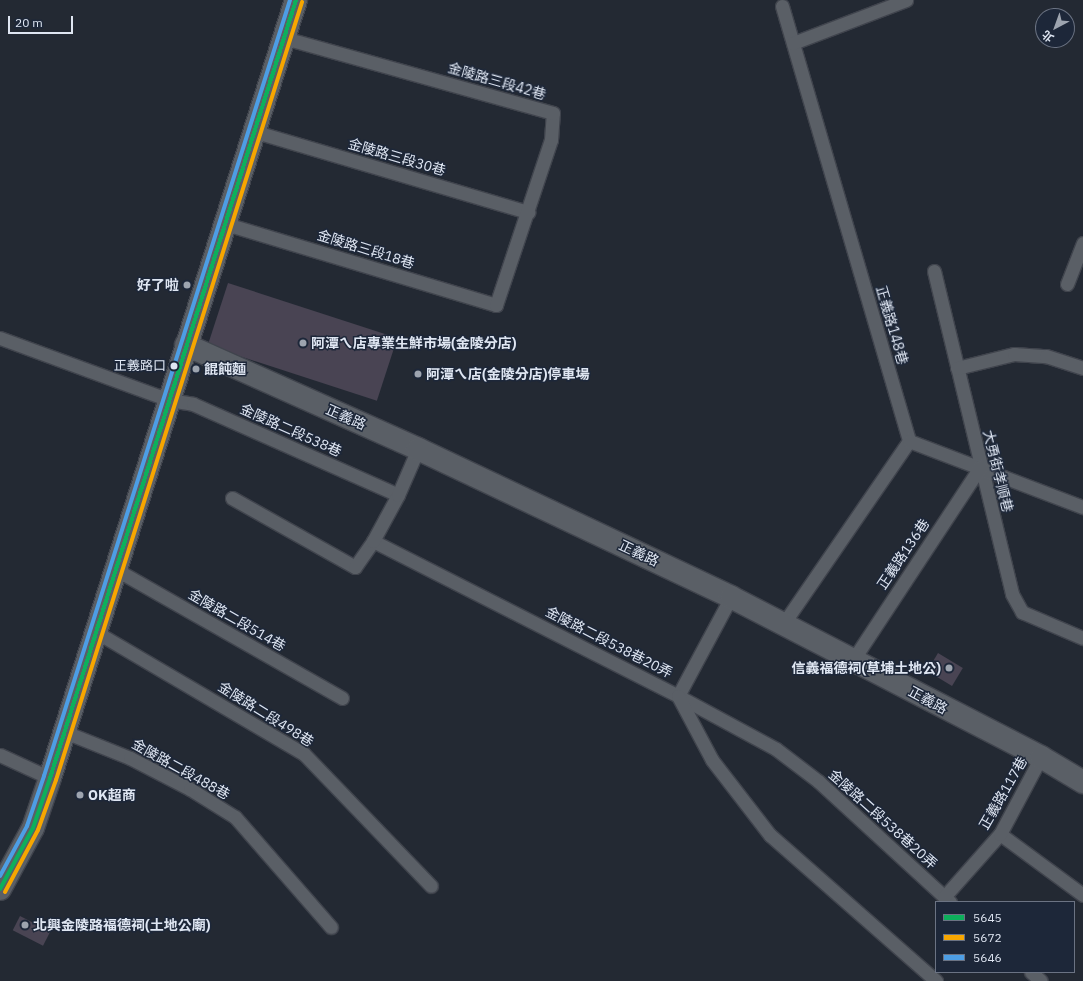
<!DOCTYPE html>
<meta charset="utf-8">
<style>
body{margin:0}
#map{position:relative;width:1083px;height:981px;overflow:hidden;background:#232933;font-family:"IBM Plex Sans","Noto Sans TC",sans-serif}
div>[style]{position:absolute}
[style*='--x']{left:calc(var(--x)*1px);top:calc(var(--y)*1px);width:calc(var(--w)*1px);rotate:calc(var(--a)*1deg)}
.building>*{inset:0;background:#494453;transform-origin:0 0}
.roads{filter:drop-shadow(1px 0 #40444d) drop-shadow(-1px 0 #40444d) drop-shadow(0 1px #40444d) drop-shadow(0 -1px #40444d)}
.service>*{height:13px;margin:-6.5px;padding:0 6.5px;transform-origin:6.5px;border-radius:6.5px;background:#5a5f66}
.minor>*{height:22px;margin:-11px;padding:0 11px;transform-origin:11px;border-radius:11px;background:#5a5f66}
.secondary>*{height:22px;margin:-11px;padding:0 11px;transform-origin:11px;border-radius:11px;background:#5a5f66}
.bus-1>*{height:4px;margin:-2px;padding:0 2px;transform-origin:2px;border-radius:2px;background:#0daf5c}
.bus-2>*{height:4px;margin:-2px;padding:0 2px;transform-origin:2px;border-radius:2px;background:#f7a600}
.bus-3>*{height:4px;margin:-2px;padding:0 2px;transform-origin:2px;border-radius:2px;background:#4d9ee5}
.dots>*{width:11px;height:11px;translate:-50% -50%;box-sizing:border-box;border:2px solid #1d2739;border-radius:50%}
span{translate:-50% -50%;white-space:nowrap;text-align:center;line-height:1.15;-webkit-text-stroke:3px #1d2739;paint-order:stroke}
.bus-label{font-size:13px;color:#dfe6f2}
.right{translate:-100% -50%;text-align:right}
.street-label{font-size:14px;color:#dfe6f2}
.poi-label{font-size:14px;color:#dfe6f2;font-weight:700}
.left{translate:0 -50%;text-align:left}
.legend{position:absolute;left:935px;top:901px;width:140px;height:72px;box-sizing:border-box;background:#1d2739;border:1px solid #6b7383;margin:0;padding:5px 7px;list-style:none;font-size:12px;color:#dfe6f2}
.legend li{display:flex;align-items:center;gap:8px;height:20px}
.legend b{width:20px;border:1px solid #6b7383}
.north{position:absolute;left:1035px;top:8px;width:40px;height:40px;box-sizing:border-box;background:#1d2739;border:1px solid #6b7383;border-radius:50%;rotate:221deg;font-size:11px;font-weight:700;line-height:16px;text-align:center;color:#dfe6f2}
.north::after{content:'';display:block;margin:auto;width:14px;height:18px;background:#9da4af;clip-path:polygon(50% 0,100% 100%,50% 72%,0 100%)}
.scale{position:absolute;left:8px;top:16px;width:65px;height:18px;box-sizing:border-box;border:2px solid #dfe6f2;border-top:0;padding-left:5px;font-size:12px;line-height:14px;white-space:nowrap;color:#dfe6f2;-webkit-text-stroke:3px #1d2739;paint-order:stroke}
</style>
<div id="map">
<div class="building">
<i style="left:228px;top:283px;width:178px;height:66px;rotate:18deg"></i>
<i style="left:938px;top:653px;width:29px;height:21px;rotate:31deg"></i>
<i style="left:20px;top:916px;width:34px;height:16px;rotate:27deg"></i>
</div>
<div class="roads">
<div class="service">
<i style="--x:782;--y:6;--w:453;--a:73.7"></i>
<i style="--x:909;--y:441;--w:221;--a:124.5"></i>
<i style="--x:793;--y:43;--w:121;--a:-20.8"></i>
<i style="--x:256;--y:132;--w:284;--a:16.4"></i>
<i style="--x:226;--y:224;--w:282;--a:16.7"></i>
<i style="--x:496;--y:305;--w:174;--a:-71.6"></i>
<i style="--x:551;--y:140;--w:27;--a:-86"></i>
<i style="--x:553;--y:113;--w:278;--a:-164.4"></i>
<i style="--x:934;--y:271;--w:332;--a:76.4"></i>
<i style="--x:1012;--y:594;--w:21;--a:61"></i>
<i style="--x:1022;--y:612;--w:66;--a:23.1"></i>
<i style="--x:1067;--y:284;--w:44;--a:-68.7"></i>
<i style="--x:0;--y:338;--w:180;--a:20.1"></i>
<i style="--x:169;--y:400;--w:24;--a:9"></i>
<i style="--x:193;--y:404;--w:224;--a:23.9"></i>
<i style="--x:957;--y:368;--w:59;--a:-13.8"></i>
<i style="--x:1014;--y:354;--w:32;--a:4"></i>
<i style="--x:1046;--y:356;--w:39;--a:18"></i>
<i style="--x:909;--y:441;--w:186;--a:20.8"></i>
<i style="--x:232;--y:498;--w:141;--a:29.3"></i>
<i style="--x:355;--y:567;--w:32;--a:-55"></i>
<i style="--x:373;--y:541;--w:342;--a:26.9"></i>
<i style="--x:678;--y:696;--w:111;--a:28.4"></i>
<i style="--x:776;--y:749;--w:53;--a:37.3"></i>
<i style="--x:818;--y:781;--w:179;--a:42.5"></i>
<i style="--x:373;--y:541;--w:52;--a:-61.5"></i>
<i style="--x:398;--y:495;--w:50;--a:-66.5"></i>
<i style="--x:115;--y:569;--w:261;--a:29.6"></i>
<i style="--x:731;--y:597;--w:112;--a:118.2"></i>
<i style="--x:678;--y:696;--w:72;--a:62"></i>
<i style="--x:712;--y:760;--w:95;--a:52.3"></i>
<i style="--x:770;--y:835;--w:221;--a:41.3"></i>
<i style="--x:96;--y:632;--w:241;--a:30.4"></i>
<i style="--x:304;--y:754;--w:183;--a:46.1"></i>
<i style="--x:853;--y:660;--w:232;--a:-56.6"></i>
<i style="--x:65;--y:732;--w:70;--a:21.8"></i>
<i style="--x:130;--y:758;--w:68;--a:27.3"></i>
<i style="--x:190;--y:789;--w:53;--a:31.9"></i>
<i style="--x:235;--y:817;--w:146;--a:48.9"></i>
<i style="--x:0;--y:755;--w:55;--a:24.7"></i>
<i style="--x:1000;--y:834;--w:103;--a:36.3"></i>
<i style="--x:944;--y:897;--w:84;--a:-48.4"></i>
<i style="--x:1000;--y:834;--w:87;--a:-62"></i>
<i style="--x:1031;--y:972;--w:13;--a:42"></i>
</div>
<div class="minor">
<i style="--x:186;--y:345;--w:254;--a:24.1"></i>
<i style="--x:418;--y:449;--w:346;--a:25.3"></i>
<i style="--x:731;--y:597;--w:349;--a:27.3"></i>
<i style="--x:1041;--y:757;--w:49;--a:30.8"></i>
</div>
<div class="secondary">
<i style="--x:0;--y:889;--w:69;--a:-61.6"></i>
<i style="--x:33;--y:828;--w:53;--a:-71.2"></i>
<i style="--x:50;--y:778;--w:816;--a:-72.45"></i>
</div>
</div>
<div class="bus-1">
<i style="--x:0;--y:889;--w:69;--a:-61.6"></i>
<i style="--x:33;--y:828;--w:53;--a:-71.2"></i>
<i style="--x:50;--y:778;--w:816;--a:-72.45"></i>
</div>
<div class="bus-2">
<i style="--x:5;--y:892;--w:70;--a:-62"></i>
<i style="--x:38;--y:830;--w:53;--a:-70.2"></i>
<i style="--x:56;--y:780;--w:816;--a:-72.45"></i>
</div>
<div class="bus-3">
<i style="--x:0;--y:876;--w:57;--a:-61.6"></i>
<i style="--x:27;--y:826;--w:53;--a:-71.2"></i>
<i style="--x:44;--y:776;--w:814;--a:-72.41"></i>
</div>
<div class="dots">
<i style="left:187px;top:285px;background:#9da4af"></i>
<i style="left:303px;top:343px;background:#9da4af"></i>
<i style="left:174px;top:366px;background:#dfe6f2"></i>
<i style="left:196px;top:369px;background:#9da4af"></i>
<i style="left:418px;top:374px;background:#9da4af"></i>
<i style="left:949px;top:668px;background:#9da4af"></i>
<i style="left:80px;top:795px;background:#9da4af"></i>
<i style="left:25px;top:925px;background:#9da4af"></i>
</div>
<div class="bus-label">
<span class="right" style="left:166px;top:366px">正義路口</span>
</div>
<div class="street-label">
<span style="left:497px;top:81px;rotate:16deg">金陵路三段42巷</span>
<span style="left:397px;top:157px;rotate:16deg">金陵路三段30巷</span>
<span style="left:366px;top:249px;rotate:17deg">金陵路三段18巷</span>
<span style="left:892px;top:325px;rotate:74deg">正義路148巷</span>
<span style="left:346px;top:417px;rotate:24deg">正義路</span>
<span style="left:291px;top:430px;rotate:24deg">金陵路二段538巷</span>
<span style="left:998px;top:471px;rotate:76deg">大勇街孝順巷</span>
<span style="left:639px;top:553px;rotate:25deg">正義路</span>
<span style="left:903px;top:554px;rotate:-56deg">正義路136巷</span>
<span style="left:237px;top:620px;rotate:30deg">金陵路二段514巷</span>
<span style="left:609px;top:642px;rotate:27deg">金陵路二段538巷20弄</span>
<span style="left:928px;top:700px;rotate:28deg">正義路</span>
<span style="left:266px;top:714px;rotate:32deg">金陵路二段498巷</span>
<span style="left:181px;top:769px;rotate:29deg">金陵路二段488巷</span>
<span style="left:1003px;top:793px;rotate:-60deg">正義路117巷</span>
<span style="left:883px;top:819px;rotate:42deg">金陵路二段538巷20弄</span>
</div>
<div class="poi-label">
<span class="right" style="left:179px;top:285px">好了啦</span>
<span class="left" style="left:311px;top:343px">阿潭ㄟ店專業生鮮市場(金陵分店)</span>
<span class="left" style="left:204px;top:369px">餛飩麵</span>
<span class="left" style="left:426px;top:374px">阿潭ㄟ店(金陵分店)停車場</span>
<span class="right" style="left:941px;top:668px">信義福德祠(草埔土地公)</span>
<span class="left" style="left:88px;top:795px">OK超商</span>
<span class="left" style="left:33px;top:925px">北興金陵路福德祠(土地公廟)</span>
</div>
<ul class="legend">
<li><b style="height:5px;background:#0daf5c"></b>5645</li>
<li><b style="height:5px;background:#f7a600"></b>5672</li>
<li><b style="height:5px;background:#4d9ee5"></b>5646</li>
</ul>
<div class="north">北</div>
<div class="scale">20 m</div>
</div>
